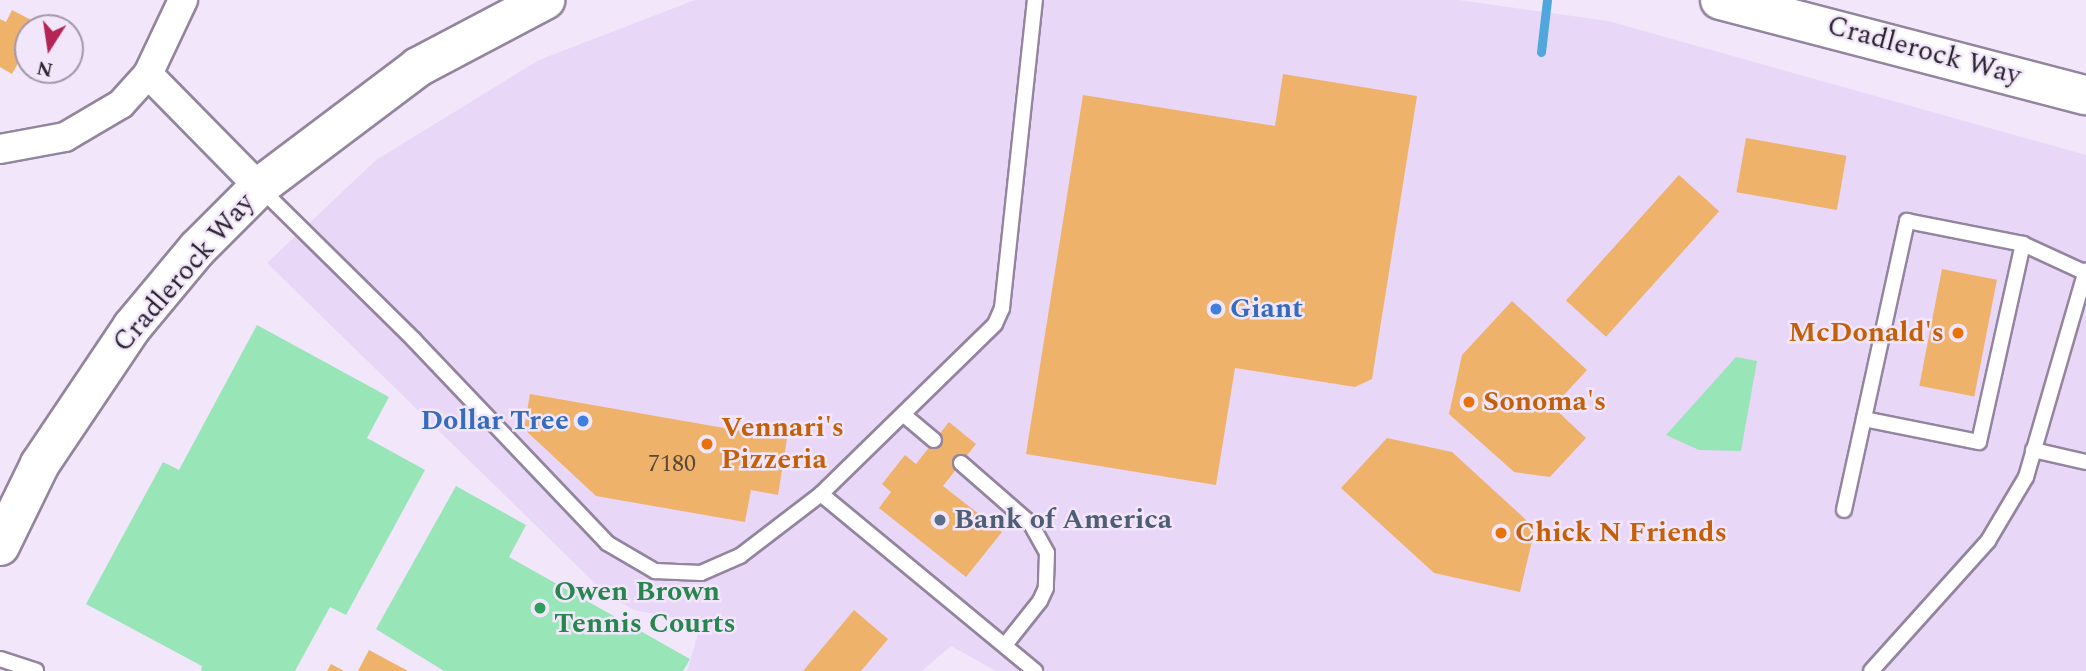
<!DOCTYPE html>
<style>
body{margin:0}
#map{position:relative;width:2086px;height:671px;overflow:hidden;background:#f2e6fb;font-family:Spectral,serif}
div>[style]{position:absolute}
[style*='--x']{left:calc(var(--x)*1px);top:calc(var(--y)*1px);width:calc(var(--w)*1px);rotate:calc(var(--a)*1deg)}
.built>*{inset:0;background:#e9d7f8}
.green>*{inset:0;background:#98e5b8}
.stream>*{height:9px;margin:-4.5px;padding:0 4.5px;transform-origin:4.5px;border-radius:4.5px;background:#50a7dc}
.building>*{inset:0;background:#efb26b;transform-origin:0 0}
.roads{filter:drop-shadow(2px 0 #93859e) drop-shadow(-2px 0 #93859e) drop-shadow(0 2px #93859e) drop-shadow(0 -2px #93859e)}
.lane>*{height:14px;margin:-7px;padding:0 7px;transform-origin:7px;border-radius:7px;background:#fff}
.street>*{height:28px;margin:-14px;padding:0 14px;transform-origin:14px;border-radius:14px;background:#fff}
.secondary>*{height:38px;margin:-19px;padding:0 19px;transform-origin:19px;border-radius:19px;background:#fff}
.dots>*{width:19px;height:19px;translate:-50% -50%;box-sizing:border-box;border:4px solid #f2e6fb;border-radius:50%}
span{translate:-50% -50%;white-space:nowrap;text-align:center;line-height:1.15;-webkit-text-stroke:5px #f2e6fb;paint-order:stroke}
.number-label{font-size:24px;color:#5a483c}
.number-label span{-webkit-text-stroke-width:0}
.street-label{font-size:28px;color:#29242d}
.shop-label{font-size:28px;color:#366cbe;font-weight:700}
.left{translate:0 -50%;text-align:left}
.right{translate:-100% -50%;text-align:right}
.food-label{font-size:28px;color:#c56008;font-weight:700}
.service-label{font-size:28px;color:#4e5e75;font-weight:700}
.leisure-label{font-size:28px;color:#27864d;font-weight:700}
.north{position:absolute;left:14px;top:14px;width:70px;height:70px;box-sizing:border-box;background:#f2e6fb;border:2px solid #a298a9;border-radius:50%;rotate:192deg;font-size:19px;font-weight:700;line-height:28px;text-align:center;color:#29242d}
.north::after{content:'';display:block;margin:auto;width:24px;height:32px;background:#b42455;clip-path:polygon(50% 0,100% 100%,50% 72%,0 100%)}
</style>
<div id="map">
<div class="built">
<i style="clip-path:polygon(695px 0,1459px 0,1608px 21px,2086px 155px,2086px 671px,996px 671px,951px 646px,922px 671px,687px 671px,701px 623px,634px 610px,606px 594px,267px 263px,376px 160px,539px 60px)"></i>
</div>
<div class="green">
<i style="clip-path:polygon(257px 325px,389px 397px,367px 438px,425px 470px,346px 615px,330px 607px,295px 671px,201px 671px,202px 666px,86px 604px,163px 462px,179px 470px)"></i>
<i style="clip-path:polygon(1736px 357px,1757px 361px,1741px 451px,1699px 450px,1666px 435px)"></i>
<i style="clip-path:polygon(456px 486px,526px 525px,509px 557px,690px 659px,683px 671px,444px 671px,376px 629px)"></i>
</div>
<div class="stream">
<i style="--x:1541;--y:52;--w:52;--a:-83.4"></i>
</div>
<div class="building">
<i style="clip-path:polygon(12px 10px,39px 24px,28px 28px,28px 45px,12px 74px,0 67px,0 19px,6px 22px)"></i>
<i style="clip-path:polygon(1283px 74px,1417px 96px,1372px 379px,1355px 387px,1235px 368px,1216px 485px,1026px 454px,1083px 95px,1275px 126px)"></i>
<i style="left:1746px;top:138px;width:102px;height:55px;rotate:10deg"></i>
<i style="left:1679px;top:175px;width:54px;height:169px;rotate:42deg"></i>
<i style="left:1942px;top:269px;width:56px;height:119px;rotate:11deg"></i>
<i style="clip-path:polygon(1512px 301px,1587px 370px,1553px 407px,1586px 438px,1550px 477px,1514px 472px,1449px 414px,1462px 355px)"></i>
<i style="clip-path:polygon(530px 394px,787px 439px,778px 495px,751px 490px,745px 522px,596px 496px,524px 429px)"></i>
<i style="clip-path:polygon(949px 422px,976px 444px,943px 486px,1002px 532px,966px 577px,879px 508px,891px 492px,882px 484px,905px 455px,916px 464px)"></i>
<i style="clip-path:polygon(1387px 438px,1452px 452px,1535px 528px,1520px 592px,1434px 573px,1341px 488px)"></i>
<i style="clip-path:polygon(854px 610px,888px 639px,861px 671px,803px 671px)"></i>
<i style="clip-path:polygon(369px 650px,408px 671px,358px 671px)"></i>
<i style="clip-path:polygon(331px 664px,344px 671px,327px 671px)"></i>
</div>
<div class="roads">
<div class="lane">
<i style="--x:260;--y:188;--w:216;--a:44.6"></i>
<i style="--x:414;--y:340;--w:280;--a:46.4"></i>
<i style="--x:607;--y:543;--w:56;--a:30.3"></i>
<i style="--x:655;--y:571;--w:46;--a:2.5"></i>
<i style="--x:701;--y:573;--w:43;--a:-23.6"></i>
<i style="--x:740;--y:556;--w:102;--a:-37.4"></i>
<i style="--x:821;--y:494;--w:243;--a:-44.3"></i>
<i style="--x:995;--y:324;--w:17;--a:-66"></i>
<i style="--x:1002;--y:308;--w:310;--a:-83.9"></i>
<i style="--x:904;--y:415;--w:39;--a:40"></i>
<i style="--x:1864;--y:419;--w:117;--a:11.3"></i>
<i style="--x:1979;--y:442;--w:203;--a:-77.5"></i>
<i style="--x:2033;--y:450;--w:54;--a:12.8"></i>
<i style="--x:961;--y:463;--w:93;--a:41.1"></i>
<i style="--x:1031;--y:524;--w:33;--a:61"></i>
<i style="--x:1047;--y:553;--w:35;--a:92"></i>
<i style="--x:1046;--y:588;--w:14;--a:115"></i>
<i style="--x:1040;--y:601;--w:56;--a:128.5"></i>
<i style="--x:821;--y:494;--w:278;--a:39.6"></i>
<i style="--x:1844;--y:510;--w:296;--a:-77.7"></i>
<i style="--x:1907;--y:221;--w:118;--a:11.2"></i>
<i style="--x:2023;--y:244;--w:69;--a:24.7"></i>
<i style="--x:0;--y:659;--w:38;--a:18"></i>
<i style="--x:1871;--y:671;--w:175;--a:-48"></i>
<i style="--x:1988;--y:541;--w:74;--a:-59.3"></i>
<i style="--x:2026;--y:477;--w:215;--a:-73.8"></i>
</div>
<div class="street">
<i style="--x:148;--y:74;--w:158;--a:45.5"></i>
<i style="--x:0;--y:149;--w:66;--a:-10.5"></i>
<i style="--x:65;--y:137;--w:65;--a:-30.5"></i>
<i style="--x:121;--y:104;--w:40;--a:-48"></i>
<i style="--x:148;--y:74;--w:82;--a:-64.7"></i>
</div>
<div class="secondary">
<i style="--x:1720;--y:0;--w:378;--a:14.6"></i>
<i style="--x:0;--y:546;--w:91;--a:-64"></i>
<i style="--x:40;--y:464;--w:165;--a:-56.1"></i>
<i style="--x:132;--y:327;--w:102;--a:-50.2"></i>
<i style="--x:197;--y:249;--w:88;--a:-45"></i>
<i style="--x:259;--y:187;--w:199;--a:-37"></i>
<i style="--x:418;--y:67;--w:144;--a:-27.8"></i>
</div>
</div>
<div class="dots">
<i style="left:1216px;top:309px;background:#3f7fe0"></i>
<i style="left:1958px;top:333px;background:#e8710a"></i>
<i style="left:1469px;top:402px;background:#e8710a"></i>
<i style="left:583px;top:421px;background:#3f7fe0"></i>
<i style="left:707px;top:444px;background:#e8710a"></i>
<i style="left:940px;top:520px;background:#5c6f8a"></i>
<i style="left:1501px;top:533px;background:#e8710a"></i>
<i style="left:540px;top:608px;background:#2e9e5b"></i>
</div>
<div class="number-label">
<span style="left:672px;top:465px">7180</span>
</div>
<div class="street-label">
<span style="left:1924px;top:51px;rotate:15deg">Cradlerock Way</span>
<span style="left:184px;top:273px;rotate:-49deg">Cradlerock Way</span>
</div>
<div class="shop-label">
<span class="left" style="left:1230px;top:309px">Giant</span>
<span class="right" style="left:569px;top:421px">Dollar Tree</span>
</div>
<div class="food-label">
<span class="right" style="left:1944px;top:333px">McDonald's</span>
<span class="left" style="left:1483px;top:402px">Sonoma's</span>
<span class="left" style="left:721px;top:444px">Vennari's<br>Pizzeria</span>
<span class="left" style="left:1515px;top:533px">Chick N Friends</span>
</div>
<div class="service-label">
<span class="left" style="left:954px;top:520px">Bank of America</span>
</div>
<div class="leisure-label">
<span class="left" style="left:554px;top:608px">Owen Brown<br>Tennis Courts</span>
</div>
<div class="north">N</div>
</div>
